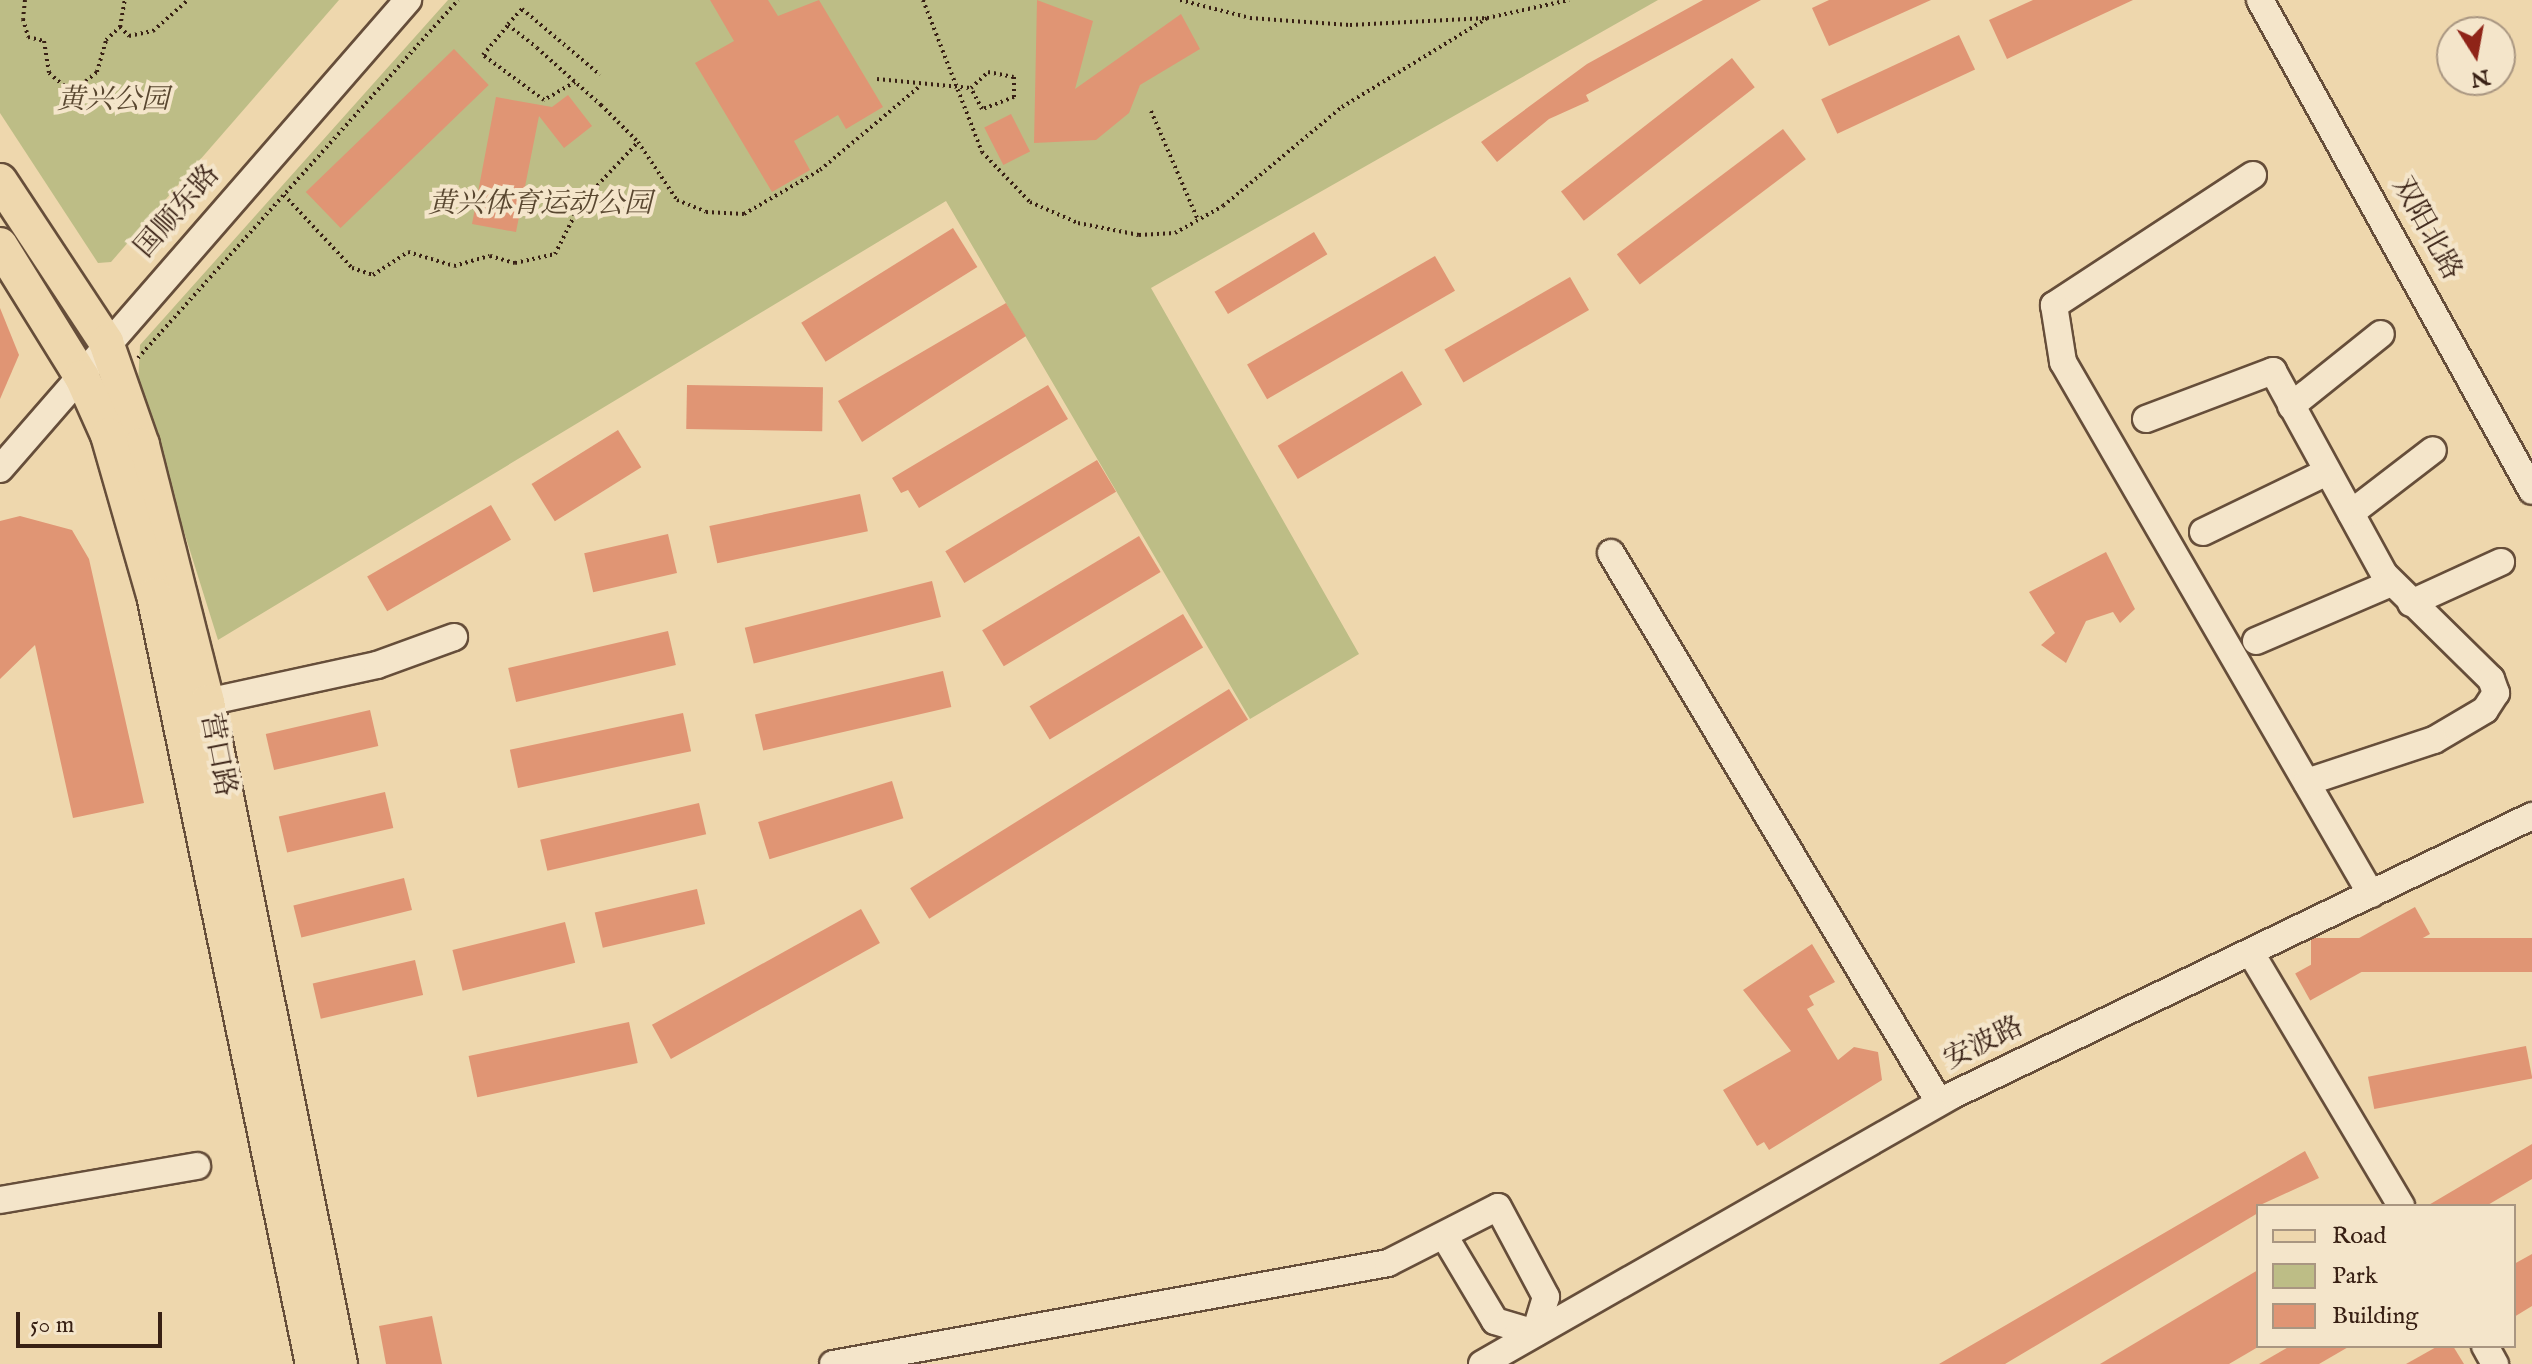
<!DOCTYPE html>
<meta charset="utf-8">
<style>
body{margin:0}
#map{position:relative;width:2532px;height:1364px;overflow:hidden;background:#eed7ad;font-family:"IM FELL English","Noto Serif SC",serif}
div>[style]{position:absolute}
[style*='--x']{left:calc(var(--x)*1px);top:calc(var(--y)*1px);width:calc(var(--w)*1px);rotate:calc(var(--a)*1deg)}
.green>*{inset:0;background:#bdbd86}
.building>*{inset:0;background:#e09574;transform-origin:0 0}
.path>*{height:4px;margin-top:-2px;transform-origin:0;background:repeating-linear-gradient(90deg,#382014 0 2px,transparent 0 6px)}
.roads{filter:drop-shadow(2px 0 #664e3a) drop-shadow(-2px 0 #664e3a) drop-shadow(0 2px #664e3a) drop-shadow(0 -2px #664e3a)}
.minor>*{height:26px;margin:-13px;padding:0 13px;transform-origin:13px;border-radius:13px;background:#f4e5ca}
.major>*{height:34px;margin:-17px;padding:0 17px;transform-origin:17px;border-radius:17px;background:#eed7ad}
span{translate:-50% -50%;white-space:nowrap;text-align:center;line-height:1.15;-webkit-text-stroke:8px #f4e5ca;paint-order:stroke}
.park-label{font-size:28px;color:#594730;font-style:italic}
.street-label{font-size:28px;color:#382014}
.legend{position:absolute;left:2256px;top:1204px;width:260px;height:144px;box-sizing:border-box;background:#f4e5ca;border:2px solid #a99681;margin:0;padding:10px 14px;list-style:none;font-size:24px;color:#382014}
.legend li{display:flex;align-items:center;gap:16px;height:40px}
.legend b{width:40px;border:2px solid #a99681}
.north{position:absolute;left:2436px;top:16px;width:80px;height:80px;box-sizing:border-box;background:#f4e5ca;border:2px solid #a99681;border-radius:50%;rotate:169deg;font-size:22px;font-weight:700;line-height:32px;text-align:center;color:#382014}
.north::after{content:'';display:block;margin:auto;width:28px;height:36px;background:#8f2418;clip-path:polygon(50% 0,100% 100%,50% 72%,0 100%)}
.scale{position:absolute;left:16px;top:1312px;width:146px;height:36px;box-sizing:border-box;border:4px solid #382014;border-top:0;padding-left:10px;font-size:24px;line-height:28px;white-space:nowrap;color:#382014;-webkit-text-stroke:6px #f4e5ca;paint-order:stroke}
</style>
<div id="map">
<div class="green">
<i style="clip-path:polygon(0 0,339px 0,111px 262px,98px 263px,0 113px)"></i>
<i style="clip-path:polygon(448px 0,1658px 0,1151px 288px,1359px 654px,1250px 719px,946px 201px,218px 640px,138px 385px,140px 345px)"></i>
</div>
<div class="building">
<i style="clip-path:polygon(710px 0,768px 0,778px 16px,819px 0,883px 107px,846px 129px,838px 115px,794px 141px,810px 170px,772px 192px,695px 63px,734px 41px)"></i>
<i style="clip-path:polygon(1037px 0,1093px 21px,1075px 89px,1181px 14px,1200px 49px,1140px 85px,1129px 113px,1096px 140px,1034px 143px)"></i>
<i style="clip-path:polygon(1703px 0,1761px 0,1586px 95px,1589px 101px,1549px 119px,1497px 162px,1481px 142px,1587px 64px)"></i>
<i style="clip-path:polygon(1829px 0,1931px 0,1829px 46px,1812px 8px)"></i>
<i style="clip-path:polygon(2033px 0,2133px 0,2007px 59px,1989px 20px)"></i>
<i style="left:1959px;top:35px;width:38px;height:152px;rotate:65deg"></i>
<i style="left:454px;top:49px;width:50px;height:206px;rotate:46deg"></i>
<i style="left:1732px;top:58px;width:37px;height:217px;rotate:52deg"></i>
<i style="clip-path:polygon(568px 95px,592px 126px,564px 148px,539px 116px,516px 232px,472px 224px,496px 97px,552px 107px)"></i>
<i style="left:1011px;top:114px;width:42px;height:30px;rotate:63deg"></i>
<i style="left:1783px;top:129px;width:38px;height:208px;rotate:53deg"></i>
<i style="left:953px;top:228px;width:46px;height:179px;rotate:58deg"></i>
<i style="left:1314px;top:232px;width:26px;height:116px;rotate:59deg"></i>
<i style="left:1435px;top:256px;width:40px;height:217px;rotate:60deg"></i>
<i style="left:1570px;top:277px;width:38px;height:145px;rotate:60deg"></i>
<i style="clip-path:polygon(1006px 303px,1026px 336px,862px 442px,838px 401px)"></i>
<i style="clip-path:polygon(0 308px,19px 355px,0 399px)"></i>
<i style="left:1402px;top:371px;width:39px;height:145px;rotate:59deg"></i>
<i style="left:687px;top:385px;width:136px;height:44px;rotate:1deg"></i>
<i style="clip-path:polygon(1048px 385px,1068px 419px,919px 508px,908px 490px,901px 493px,892px 478px)"></i>
<i style="left:618px;top:430px;width:44px;height:102px;rotate:58deg"></i>
<i style="left:1097px;top:460px;width:37px;height:177px;rotate:59deg"></i>
<i style="left:860px;top:494px;width:38px;height:154px;rotate:78deg"></i>
<i style="left:491px;top:505px;width:40px;height:143px;rotate:60deg"></i>
<i style="clip-path:polygon(20px 516px,72px 530px,89px 559px,144px 803px,73px 818px,35px 645px,0 679px,0 521px)"></i>
<i style="left:668px;top:534px;width:40px;height:86px;rotate:77deg"></i>
<i style="left:1139px;top:536px;width:42px;height:183px;rotate:59deg"></i>
<i style="clip-path:polygon(2106px 552px,2135px 609px,2120px 623px,2113px 612px,2086px 621px,2066px 663px,2041px 645px,2055px 633px,2029px 592px)"></i>
<i style="left:932px;top:581px;width:37px;height:193px;rotate:76deg"></i>
<i style="left:1183px;top:614px;width:39px;height:179px;rotate:59deg"></i>
<i style="left:668px;top:631px;width:35px;height:164px;rotate:77deg"></i>
<i style="left:943px;top:671px;width:37px;height:193px;rotate:77deg"></i>
<i style="left:1229px;top:689px;width:36px;height:376px;rotate:58deg"></i>
<i style="left:370px;top:710px;width:37px;height:107px;rotate:77deg"></i>
<i style="left:683px;top:713px;width:39px;height:177px;rotate:78deg"></i>
<i style="left:892px;top:781px;width:39px;height:140px;rotate:73deg"></i>
<i style="left:385px;top:792px;width:37px;height:109px;rotate:77deg"></i>
<i style="left:699px;top:803px;width:32px;height:163px;rotate:77deg"></i>
<i style="left:404px;top:878px;width:33px;height:114px;rotate:76deg"></i>
<i style="left:697px;top:889px;width:36px;height:105px;rotate:77deg"></i>
<i style="left:2415px;top:907px;width:31px;height:137px;rotate:61deg"></i>
<i style="left:861px;top:909px;width:39px;height:239px;rotate:61deg"></i>
<i style="left:565px;top:922px;width:42px;height:116px;rotate:76deg"></i>
<i style="left:2532px;top:938px;width:34px;height:221px;rotate:90deg"></i>
<i style="clip-path:polygon(1812px 944px,1835px 982px,1809px 996px,1814px 1005px,1807px 1009px,1838px 1060px,1854px 1047px,1878px 1052px,1882px 1080px,1769px 1150px,1764px 1142px,1757px 1146px,1723px 1090px,1791px 1051px,1743px 990px)"></i>
<i style="left:415px;top:960px;width:36px;height:105px;rotate:77deg"></i>
<i style="left:629px;top:1022px;width:42px;height:164px;rotate:78deg"></i>
<i style="left:2526px;top:1046px;width:33px;height:161px;rotate:79deg"></i>
<i style="clip-path:polygon(2532px 1144px,2532px 1179px,2486px 1206px,2427px 1206px)"></i>
<i style="clip-path:polygon(2305px 1151px,2319px 1178px,2258px 1206px,2258px 1213px,2005px 1364px,1939px 1364px)"></i>
<i style="clip-path:polygon(2532px 1254px,2532px 1306px,2514px 1317px,2514px 1264px)"></i>
<i style="clip-path:polygon(2258px 1270px,2258px 1347px,2229px 1364px,2100px 1364px)"></i>
<i style="clip-path:polygon(432px 1316px,442px 1364px,386px 1364px,379px 1326px)"></i>
<i style="clip-path:polygon(2290px 1346px,2350px 1346px,2319px 1364px,2259px 1364px)"></i>
<i style="clip-path:polygon(2438px 1346px,2453px 1346px,2464px 1364px,2406px 1364px)"></i>
</div>
<div class="path">
<i style="--x:25;--y:0;--w:19;--a:96"></i>
<i style="--x:23;--y:19;--w:19;--a:74"></i>
<i style="--x:28;--y:37;--w:16;--a:14"></i>
<i style="--x:44;--y:41;--w:32;--a:81"></i>
<i style="--x:49;--y:73;--w:18;--a:41"></i>
<i style="--x:63;--y:85;--w:18;--a:0"></i>
<i style="--x:81;--y:85;--w:21;--a:-39"></i>
<i style="--x:97;--y:72;--w:33;--a:-74"></i>
<i style="--x:106;--y:40;--w:19;--a:-43"></i>
<i style="--x:120;--y:27;--w:13;--a:45"></i>
<i style="--x:129;--y:36;--w:25;--a:-12"></i>
<i style="--x:153;--y:31;--w:47;--a:-41.5"></i>
<i style="--x:923;--y:0;--w:163;--a:68.8"></i>
<i style="--x:982;--y:152;--w:69;--a:46.2"></i>
<i style="--x:1030;--y:202;--w:52;--a:23.6"></i>
<i style="--x:1078;--y:223;--w:62;--a:11.1"></i>
<i style="--x:1139;--y:235;--w:36;--a:-3"></i>
<i style="--x:1175;--y:233;--w:55;--a:-29.4"></i>
<i style="--x:1223;--y:206;--w:155;--a:-39.8"></i>
<i style="--x:1342;--y:107;--w:170;--a:-31.5"></i>
<i style="--x:1180;--y:0;--w:72;--a:14.4"></i>
<i style="--x:1250;--y:18;--w:100;--a:4"></i>
<i style="--x:1350;--y:25;--w:137;--a:-2.9"></i>
<i style="--x:1487;--y:18;--w:84;--a:-12.4"></i>
<i style="--x:508;--y:24;--w:21;--a:-47"></i>
<i style="--x:522;--y:9;--w:102;--a:40.2"></i>
<i style="--x:120;--y:27;--w:27;--a:-80"></i>
<i style="--x:988;--y:72;--w:26;--a:11"></i>
<i style="--x:1014;--y:77;--w:20;--a:90"></i>
<i style="--x:1014;--y:97;--w:34;--a:159"></i>
<i style="--x:982;--y:109;--w:24;--a:-118"></i>
<i style="--x:971;--y:88;--w:23;--a:-43"></i>
<i style="--x:877;--y:79;--w:94;--a:5.5"></i>
<i style="--x:575;--y:82;--w:36;--a:150"></i>
<i style="--x:544;--y:100;--w:76;--a:-143.6"></i>
<i style="--x:483;--y:55;--w:39;--a:-50"></i>
<i style="--x:508;--y:25;--w:37;--a:38"></i>
<i style="--x:537;--y:48;--w:86;--a:41.7"></i>
<i style="--x:601;--y:105;--w:52;--a:45"></i>
<i style="--x:638;--y:142;--w:70;--a:56.1"></i>
<i style="--x:677;--y:200;--w:31;--a:22"></i>
<i style="--x:706;--y:212;--w:38;--a:3"></i>
<i style="--x:744;--y:214;--w:88;--a:-30.1"></i>
<i style="--x:820;--y:170;--w:131;--a:-40"></i>
<i style="--x:1151;--y:111;--w:119;--a:66.7"></i>
<i style="--x:284;--y:195;--w:100;--a:47"></i>
<i style="--x:352;--y:268;--w:22;--a:18"></i>
<i style="--x:373;--y:275;--w:42;--a:-33.3"></i>
<i style="--x:408;--y:252;--w:48;--a:16.9"></i>
<i style="--x:454;--y:266;--w:37;--a:-16"></i>
<i style="--x:490;--y:256;--w:26;--a:16"></i>
<i style="--x:515;--y:263;--w:41;--a:-12.7"></i>
<i style="--x:555;--y:254;--w:57;--a:-63"></i>
<i style="--x:581;--y:203;--w:83;--a:-46.9"></i>
<i style="--x:138;--y:358;--w:480;--a:-48.2"></i>
</div>
<div class="roads">
<div class="minor">
<i style="--x:2260;--y:0;--w:561;--a:61.01"></i>
<i style="--x:2253;--y:175;--w:238;--a:146.8"></i>
<i style="--x:2054;--y:305;--w:58;--a:81"></i>
<i style="--x:2063;--y:362;--w:615;--a:59.93"></i>
<i style="--x:2291;--y:406;--w:115;--a:-38.7"></i>
<i style="--x:2146;--y:419;--w:136;--a:-20.7"></i>
<i style="--x:2273;--y:371;--w:231;--a:61.3"></i>
<i style="--x:2384;--y:574;--w:150;--a:44.5"></i>
<i style="--x:2491;--y:679;--w:15;--a:70"></i>
<i style="--x:2496;--y:693;--w:20;--a:123"></i>
<i style="--x:2485;--y:710;--w:59;--a:149.5"></i>
<i style="--x:2434;--y:740;--w:134;--a:161.7"></i>
<i style="--x:0;--y:469;--w:622;--a:-48.98"></i>
<i style="--x:2351;--y:513;--w:103;--a:-37.5"></i>
<i style="--x:2203;--y:532;--w:136;--a:-25.8"></i>
<i style="--x:1611;--y:553;--w:640;--a:59.14"></i>
<i style="--x:2411;--y:603;--w:99;--a:-24.5"></i>
<i style="--x:2256;--y:641;--w:147;--a:-23.2"></i>
<i style="--x:207;--y:702;--w:174;--a:-12.3"></i>
<i style="--x:377;--y:665;--w:82;--a:-20"></i>
<i style="--x:2251;--y:953;--w:294;--a:59.3"></i>
<i style="--x:0;--y:1200;--w:200;--a:-9.8"></i>
<i style="--x:2485;--y:1346;--w:21;--a:61"></i>
<i style="--x:833;--y:1364;--w:564;--a:-10.31"></i>
<i style="--x:1388;--y:1263;--w:123;--a:-27"></i>
<i style="--x:1498;--y:1207;--w:102;--a:61.9"></i>
<i style="--x:1546;--y:1297;--w:38;--a:107"></i>
<i style="--x:1535;--y:1333;--w:42;--a:-163.3"></i>
<i style="--x:1495;--y:1321;--w:98;--a:-120.8"></i>
<i style="--x:1482;--y:1364;--w:542;--a:-29.73"></i>
<i style="--x:1953;--y:1095;--w:643;--a:-25.73"></i>
</div>
<div class="major">
<i style="--x:0;--y:181;--w:193;--a:56.6"></i>
<i style="--x:106;--y:342;--w:109;--a:70.7"></i>
<i style="--x:142;--y:445;--w:265;--a:75.8"></i>
<i style="--x:207;--y:702;--w:675;--a:78.64"></i>
<i style="--x:0;--y:245;--w:155;--a:58.2"></i>
<i style="--x:82;--y:377;--w:64;--a:65.9"></i>
<i style="--x:108;--y:435;--w:166;--a:74"></i>
<i style="--x:154;--y:595;--w:785;--a:78.32"></i>
</div>
</div>
<div class="park-label">
<span style="left:113px;top:101px">黄兴公园</span>
<span style="left:540px;top:205px">黄兴体育运动公园</span>
</div>
<div class="street-label">
<span style="left:178px;top:212px;rotate:-49deg">国顺东路</span>
<span style="left:2426px;top:229px;rotate:61deg">双阳北路</span>
<span style="left:217px;top:755px;rotate:79deg">营口路</span>
<span style="left:1984px;top:1044px;rotate:-26deg">安波路</span>
</div>
<ul class="legend">
<li><b style="height:10px;background:#eed7ad"></b>Road</li>
<li><b style="height:22px;background:#bdbd86"></b>Park</li>
<li><b style="height:22px;background:#e09574"></b>Building</li>
</ul>
<div class="north">N</div>
<div class="scale">50 m</div>
</div>
